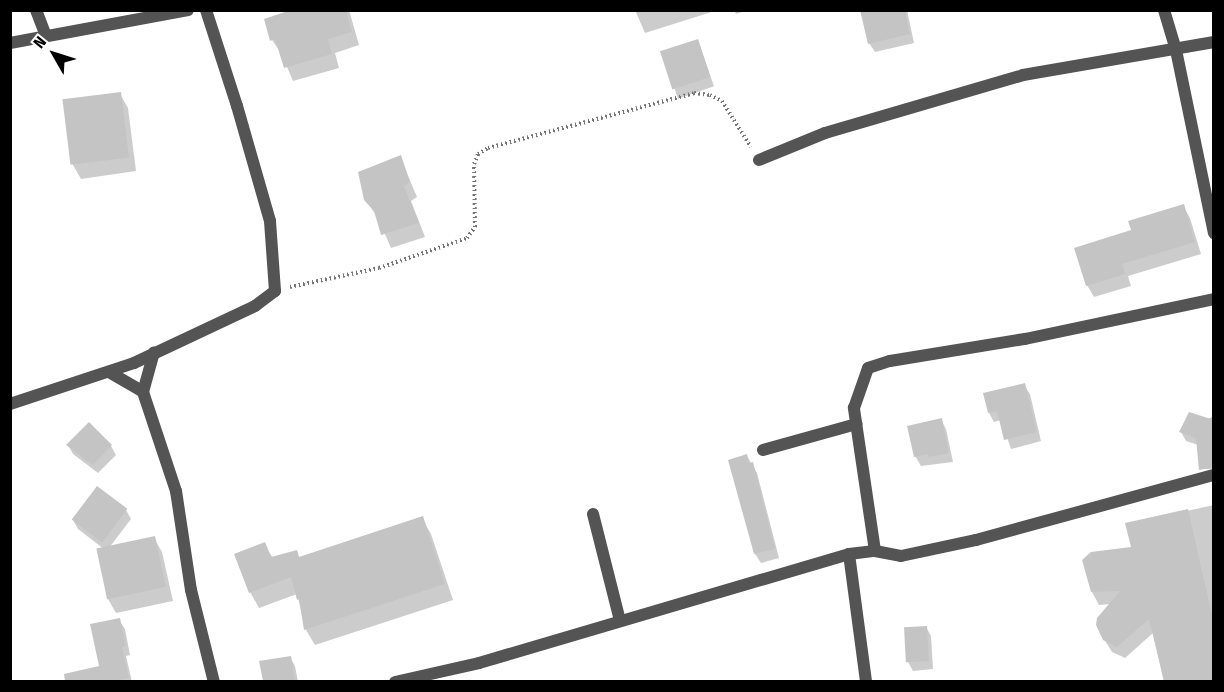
<!DOCTYPE html>
<style>
body{margin:0}
#map{position:relative;width:1224px;height:692px;overflow:hidden;background:#fff;font-family:"Fira Sans Condensed",sans-serif}
div>[style]{position:absolute}
[style*='--x']{left:calc(var(--x)*1px);top:calc(var(--y)*1px);width:calc(var(--w)*1px);rotate:calc(var(--a)*1deg)}
.shadow>*{inset:0;background:#0003;transform-origin:0 0}
.building>*{inset:0;background:#c4c4c4;transform-origin:0 0}
.path>*{height:4px;margin-top:-2px;transform-origin:0;background:repeating-linear-gradient(90deg,#767676 0 1.5px,transparent 0 4.5px)}
.street>*{height:12px;margin:-6px;padding:0 6px;transform-origin:6px;border-radius:6px;background:#545454}
span{translate:-50% -50%;white-space:nowrap;text-align:center;line-height:1.15;-webkit-text-stroke:6px #fff;paint-order:stroke}
.frame{position:absolute;inset:0;border:12px solid #000;pointer-events:none}
.north{position:absolute;left:24px;top:24px;width:60px;height:60px;-webkit-text-stroke:4px #fff;paint-order:stroke;rotate:309deg;font-size:16px;font-weight:700;line-height:24px;text-align:center;color:#000}
.north::after{content:'';display:block;margin:auto;width:21px;height:27px;background:#000;clip-path:polygon(50% 0,100% 100%,50% 72%,0 100%)}
</style>
<div id="map">
<div class="shadow">
<i style="clip-path:polygon(296px 10px,349px 10px,359px 45px,335px 53px,339px 68px,293px 81px,281px 53px,272px 40px)"></i>
<i style="clip-path:polygon(635px 10px,718px 10px,645px 33px)"></i>
<i style="clip-path:polygon(734px 10px,748px 10px,736px 14px)"></i>
<i style="clip-path:polygon(862px 10px,907px 10px,914px 43px,875px 52px,869px 43px)"></i>
<i style="left:698px;top:40px;width:49px;height:38px;rotate:71deg"></i>
<i style="clip-path:polygon(120px 94px,128px 108px,136px 171px,81px 179px,73px 165px,65px 101px)"></i>
<i style="clip-path:polygon(400px 157px,417px 197px,411px 201px,425px 237px,391px 248px,378px 218px,365px 199px)"></i>
<i style="clip-path:polygon(1183px 206px,1190px 218px,1201px 254px,1128px 276px,1131px 286px,1094px 297px,1087px 285px,1133px 231px)"></i>
<i style="clip-path:polygon(1024px 385px,1030px 394px,1041px 441px,1011px 449px,1001px 420px,994px 422px,989px 413px)"></i>
<i style="clip-path:polygon(1214px 416px,1214px 469px,1205px 469px,1200px 460px,1198px 445px,1186px 441px,1181px 432px)"></i>
<i style="clip-path:polygon(941px 420px,946px 429px,953px 462px,921px 466px,915px 456px)"></i>
<i style="clip-path:polygon(68px 445px,111px 446px,116px 455px,98px 473px,73px 454px)"></i>
<i style="clip-path:polygon(747px 456px,757px 473px,779px 558px,761px 563px,755px 554px)"></i>
<i style="clip-path:polygon(1214px 505px,1214px 682px,1164px 682px,1153px 633px,1125px 658px,1112px 652px,1104px 639px,1111px 604px,1099px 605px,1092px 592px,1133px 548px,1127px 524px)"></i>
<i style="clip-path:polygon(126px 510px,131px 519px,109px 548px,154px 538px,162px 552px,173px 601px,116px 613px,108px 599px,104px 549px,78px 529px,73px 520px)"></i>
<i style="clip-path:polygon(422px 518px,431px 534px,453px 600px,315px 645px,306px 630px,297px 594px,259px 608px,250px 592px,264px 544px,273px 558px,296px 552px,300px 559px)"></i>
<i style="clip-path:polygon(119px 620px,125px 629px,130px 655px,126px 656px,132px 682px,93px 682px,91px 670px,101px 668px)"></i>
<i style="clip-path:polygon(926px 627px,931px 636px,933px 669px,913px 671px,908px 662px)"></i>
<i style="clip-path:polygon(290px 657px,295px 666px,298px 682px,264px 682px,261px 662px)"></i>
</div>
<div class="building">
<i style="clip-path:polygon(291px 10px,346px 10px,352px 32px,328px 39px,332px 54px,284px 68px,275px 39px,270px 41px,264px 19px)"></i>
<i style="clip-path:polygon(860px 10px,905px 10px,910px 34px,868px 44px)"></i>
<i style="left:698px;top:39px;width:40px;height:40px;rotate:72deg"></i>
<i style="left:121px;top:92px;width:66px;height:59px;rotate:83deg"></i>
<i style="clip-path:polygon(401px 155px,410px 182px,404px 186px,419px 223px,381px 235px,374px 211px,364px 200px,358px 172px)"></i>
<i style="clip-path:polygon(1184px 204px,1195px 242px,1122px 264px,1125px 274px,1086px 286px,1074px 248px,1131px 230px,1128px 221px)"></i>
<i style="clip-path:polygon(1025px 383px,1037px 432px,1004px 440px,997px 411px,988px 413px,983px 393px)"></i>
<i style="clip-path:polygon(1189px 412px,1214px 420px,1214px 467px,1199px 470px,1196px 438px,1179px 432px)"></i>
<i style="clip-path:polygon(942px 418px,949px 453px,929px 457px,928px 454px,914px 457px,907px 426px)"></i>
<i style="clip-path:polygon(89px 422px,112px 445px,93px 465px,66px 445px)"></i>
<i style="clip-path:polygon(747px 454px,749px 463px,753px 462px,775px 549px,754px 554px,728px 460px)"></i>
<i style="left:97px;top:486px;width:38px;height:42px;rotate:37deg"></i>
<i style="clip-path:polygon(1188px 509px,1214px 624px,1214px 681px,1164px 681px,1149px 619px,1117px 647px,1103px 640px,1096px 625px,1097px 618px,1120px 591px,1091px 592px,1082px 560px,1091px 552px,1131px 547px,1125px 523px)"></i>
<i style="clip-path:polygon(423px 516px,445px 584px,304px 630px,299px 599px,297px 600px,291px 577px,249px 593px,234px 554px,265px 542px,271px 557px,297px 550px,299px 557px)"></i>
<i style="left:155px;top:536px;width:52px;height:60px;rotate:78deg"></i>
<i style="clip-path:polygon(120px 618px,126px 646px,122px 647px,129px 678px,111px 681px,65px 681px,64px 674px,99px 666px,90px 624px)"></i>
<i style="left:927px;top:626px;width:35px;height:23px;rotate:87deg"></i>
<i style="clip-path:polygon(291px 656px,295px 681px,263px 681px,259px 661px)"></i>
</div>
<div class="path">
<i style="--x:290;--y:287;--w:91;--a:-12.1"></i>
<i style="--x:379;--y:268;--w:93;--a:-18.8"></i>
<i style="--x:467;--y:238;--w:14;--a:-54"></i>
<i style="--x:475;--y:227;--w:63;--a:-90.9"></i>
<i style="--x:474;--y:164;--w:11;--a:-68"></i>
<i style="--x:478;--y:154;--w:12;--a:-31"></i>
<i style="--x:488;--y:148;--w:213;--a:-14.9"></i>
<i style="--x:694;--y:93;--w:16;--a:7"></i>
<i style="--x:710;--y:95;--w:13;--a:27"></i>
<i style="--x:722;--y:101;--w:54;--a:57.8"></i>
</div>
<div class="street">
<i style="--x:36;--y:10;--w:28;--a:69"></i>
<i style="--x:1164;--y:10;--w:42;--a:73.3"></i>
<i style="--x:1176;--y:50;--w:187;--a:78.3"></i>
<i style="--x:10;--y:43;--w:181;--a:-10.5"></i>
<i style="--x:759;--y:160;--w:71;--a:-22.2"></i>
<i style="--x:825;--y:133;--w:206;--a:-16.3"></i>
<i style="--x:1023;--y:75;--w:194;--a:-9.8"></i>
<i style="--x:109;--y:372;--w:39;--a:30"></i>
<i style="--x:143;--y:392;--w:104;--a:71.6"></i>
<i style="--x:176;--y:491;--w:100;--a:81.4"></i>
<i style="--x:191;--y:590;--w:95;--a:76"></i>
<i style="--x:143;--y:392;--w:41;--a:-74.6"></i>
<i style="--x:10;--y:404;--w:131;--a:-18.3"></i>
<i style="--x:134;--y:363;--w:134;--a:-25.2"></i>
<i style="--x:255;--y:306;--w:25;--a:-37"></i>
<i style="--x:275;--y:291;--w:70;--a:-94.1"></i>
<i style="--x:270;--y:221;--w:120;--a:-106"></i>
<i style="--x:237;--y:106;--w:101;--a:-107.9"></i>
<i style="--x:763;--y:450;--w:97;--a:-15.6"></i>
<i style="--x:593;--y:514;--w:110;--a:75.8"></i>
<i style="--x:875;--y:551;--w:145;--a:-98.4"></i>
<i style="--x:854;--y:408;--w:42;--a:-70.7"></i>
<i style="--x:868;--y:368;--w:23;--a:-18"></i>
<i style="--x:890;--y:361;--w:137;--a:-9.3"></i>
<i style="--x:1025;--y:339;--w:193;--a:-11.9"></i>
<i style="--x:849;--y:554;--w:129;--a:82.4"></i>
<i style="--x:395;--y:682;--w:86;--a:-12.7"></i>
<i style="--x:479;--y:663;--w:386;--a:-16.4"></i>
<i style="--x:849;--y:554;--w:26;--a:-7"></i>
<i style="--x:875;--y:551;--w:26;--a:11"></i>
<i style="--x:901;--y:556;--w:77;--a:-12"></i>
<i style="--x:976;--y:540;--w:247;--a:-15.3"></i>
</div>
<div class="frame"></div>
<div class="north">N</div>
</div>
